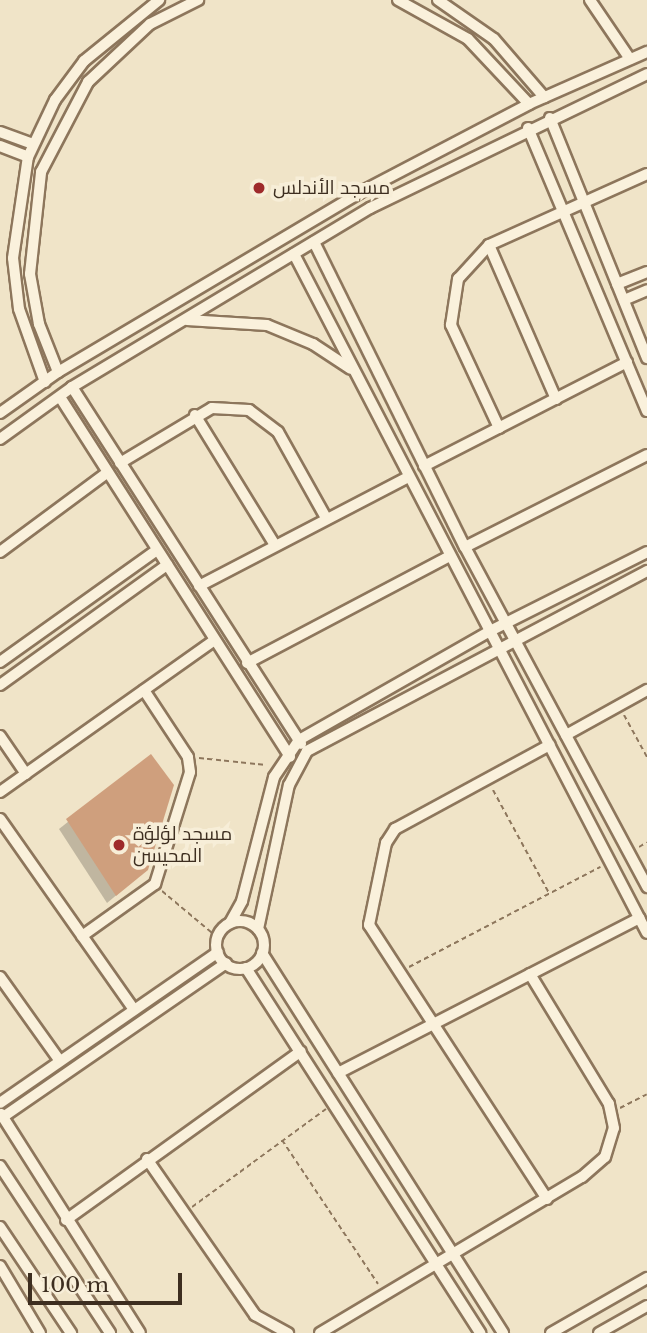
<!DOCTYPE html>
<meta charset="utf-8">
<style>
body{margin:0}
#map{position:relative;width:647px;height:1333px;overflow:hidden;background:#f0e4c8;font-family:"Libre Baskerville",Cairo,serif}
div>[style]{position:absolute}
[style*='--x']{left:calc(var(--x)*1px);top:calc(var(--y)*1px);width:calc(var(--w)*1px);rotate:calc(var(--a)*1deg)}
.shadow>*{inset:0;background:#0003}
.building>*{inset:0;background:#cf9f7d}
.path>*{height:2px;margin-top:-1px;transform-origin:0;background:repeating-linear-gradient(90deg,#8d765c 0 5px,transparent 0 8.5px)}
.roads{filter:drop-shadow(2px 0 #8d765c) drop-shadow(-2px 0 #8d765c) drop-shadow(0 2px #8d765c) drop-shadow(0 -2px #8d765c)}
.minor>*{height:10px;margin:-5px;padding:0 5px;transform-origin:5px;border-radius:5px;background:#faf1dc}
.minor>.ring{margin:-5px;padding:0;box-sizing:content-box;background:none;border:10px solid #faf1dc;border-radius:50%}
.dots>*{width:19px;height:19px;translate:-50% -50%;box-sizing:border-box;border:4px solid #f7eed8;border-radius:50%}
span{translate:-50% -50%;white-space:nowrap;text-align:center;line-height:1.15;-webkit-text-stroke:7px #f7eed8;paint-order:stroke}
.poi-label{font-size:19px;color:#3d2e20}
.left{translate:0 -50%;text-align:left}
.scale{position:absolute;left:28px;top:1273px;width:154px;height:32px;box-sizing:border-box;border:4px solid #3d2e20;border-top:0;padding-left:9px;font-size:21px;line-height:24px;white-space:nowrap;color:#3d2e20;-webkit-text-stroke:5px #f7eed8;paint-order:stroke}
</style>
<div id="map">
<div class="shadow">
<i style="clip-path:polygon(150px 757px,137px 878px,107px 903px,59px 829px)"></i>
</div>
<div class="building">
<i style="clip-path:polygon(151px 754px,174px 785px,148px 870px,116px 896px,66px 819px)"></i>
</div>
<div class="path">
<i style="--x:624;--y:715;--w:48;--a:61.3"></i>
<i style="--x:199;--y:758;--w:68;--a:5.9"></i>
<i style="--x:493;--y:790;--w:117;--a:61.5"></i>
<i style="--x:639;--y:847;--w:9;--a:-32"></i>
<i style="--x:162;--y:891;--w:72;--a:39.9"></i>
<i style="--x:409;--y:967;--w:216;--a:-27.6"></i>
<i style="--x:620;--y:1108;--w:30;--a:-27"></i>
<i style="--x:282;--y:1140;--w:173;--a:56.3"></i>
<i style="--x:192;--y:1207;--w:166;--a:-36.2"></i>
</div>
<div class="roads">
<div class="minor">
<i style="--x:398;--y:0;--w:80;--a:29.1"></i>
<i style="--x:468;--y:39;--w:89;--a:46.8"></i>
<i style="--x:438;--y:0;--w:68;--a:34.9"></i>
<i style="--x:494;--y:39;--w:77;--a:49.2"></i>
<i style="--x:590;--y:0;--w:71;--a:55.9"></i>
<i style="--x:550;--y:118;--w:259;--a:68"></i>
<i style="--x:528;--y:128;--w:307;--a:67.2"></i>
<i style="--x:0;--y:132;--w:35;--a:20"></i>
<i style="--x:0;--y:146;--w:30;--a:21"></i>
<i style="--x:314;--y:242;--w:340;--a:63.7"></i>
<i style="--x:465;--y:547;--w:386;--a:61.8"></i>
<i style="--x:489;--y:245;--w:168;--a:66.5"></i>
<i style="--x:294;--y:254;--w:765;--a:62.53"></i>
<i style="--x:617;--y:284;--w:32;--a:-22"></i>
<i style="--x:624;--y:300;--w:25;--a:-23"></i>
<i style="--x:187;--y:320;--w:80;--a:3.6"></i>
<i style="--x:267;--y:325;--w:50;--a:22.4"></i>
<i style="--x:313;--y:344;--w:45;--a:33.3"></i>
<i style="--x:58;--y:372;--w:52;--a:-111.6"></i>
<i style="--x:39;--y:324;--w:51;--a:-100.2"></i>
<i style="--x:30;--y:274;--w:103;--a:-83.8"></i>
<i style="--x:41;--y:172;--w:102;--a:-62.4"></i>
<i style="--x:88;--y:82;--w:85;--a:-43.1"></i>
<i style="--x:150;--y:24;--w:54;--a:-26.6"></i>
<i style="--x:45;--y:382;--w:77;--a:-109.6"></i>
<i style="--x:19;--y:309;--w:51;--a:-96.7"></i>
<i style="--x:13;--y:258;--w:102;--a:-81.6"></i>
<i style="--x:28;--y:157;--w:63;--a:-64.7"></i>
<i style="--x:55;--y:100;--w:49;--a:-53.4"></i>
<i style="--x:84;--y:61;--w:97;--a:-39.1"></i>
<i style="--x:72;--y:387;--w:424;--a:57.3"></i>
<i style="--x:60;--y:397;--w:427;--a:57.4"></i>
<i style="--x:0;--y:413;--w:71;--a:-35.3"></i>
<i style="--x:58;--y:372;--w:350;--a:-30.7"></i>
<i style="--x:359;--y:193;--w:192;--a:-27.6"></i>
<i style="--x:529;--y:104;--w:129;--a:-23.8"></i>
<i style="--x:195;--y:415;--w:153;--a:58.4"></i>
<i style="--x:499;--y:428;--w:114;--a:-115"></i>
<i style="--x:451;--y:325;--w:47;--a:-81.3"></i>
<i style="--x:458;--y:279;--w:46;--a:-47.6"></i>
<i style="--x:489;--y:245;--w:173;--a:-24.2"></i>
<i style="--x:0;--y:439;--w:89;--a:-35.8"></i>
<i style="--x:72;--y:387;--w:348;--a:-31"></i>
<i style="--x:370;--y:208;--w:308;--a:-25.8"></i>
<i style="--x:120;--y:463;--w:107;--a:-30.9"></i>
<i style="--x:212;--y:408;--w:37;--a:3"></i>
<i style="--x:249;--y:410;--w:36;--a:37"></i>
<i style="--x:278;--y:432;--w:98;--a:60.8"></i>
<i style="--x:424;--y:466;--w:228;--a:-27.1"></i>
<i style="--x:465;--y:547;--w:204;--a:-26.8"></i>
<i style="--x:0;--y:552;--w:134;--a:-36.5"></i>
<i style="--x:199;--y:586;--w:236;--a:-27.5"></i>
<i style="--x:0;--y:662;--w:193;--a:-35.5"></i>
<i style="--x:247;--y:663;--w:229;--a:-27.8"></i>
<i style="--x:0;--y:685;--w:206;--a:-35.7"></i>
<i style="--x:566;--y:735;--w:93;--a:-29.1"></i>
<i style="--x:0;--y:736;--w:46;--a:55.6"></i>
<i style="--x:0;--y:792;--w:263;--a:-35.3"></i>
<i style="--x:0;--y:819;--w:233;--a:54.9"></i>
<i class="ring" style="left:216px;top:921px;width:38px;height:38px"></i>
<i style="--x:230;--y:923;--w:25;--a:-61"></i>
<i style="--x:242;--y:901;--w:128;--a:-75.5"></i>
<i style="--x:274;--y:777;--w:45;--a:-56"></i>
<i style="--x:299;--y:740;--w:220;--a:-29.7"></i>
<i style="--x:490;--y:631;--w:176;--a:-26.7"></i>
<i style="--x:258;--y:929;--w:147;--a:-77.9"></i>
<i style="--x:289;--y:785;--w:38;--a:-62"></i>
<i style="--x:307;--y:751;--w:385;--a:-27.9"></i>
<i style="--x:82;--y:936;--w:90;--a:-35.5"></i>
<i style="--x:155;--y:884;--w:117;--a:-72.6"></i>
<i style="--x:190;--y:772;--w:15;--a:-98"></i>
<i style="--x:188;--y:757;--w:80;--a:-123.3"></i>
<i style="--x:262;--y:953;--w:450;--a:57.6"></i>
<i style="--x:246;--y:968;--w:434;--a:57.3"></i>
<i style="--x:0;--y:977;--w:103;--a:54.5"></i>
<i style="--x:338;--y:1073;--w:339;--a:-27.2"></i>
<i style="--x:0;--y:1103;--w:265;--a:-34.7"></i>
<i style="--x:1;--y:1114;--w:259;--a:57.6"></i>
<i style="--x:3;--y:1117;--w:271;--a:-34.6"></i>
<i style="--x:147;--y:1159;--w:190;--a:55.3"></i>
<i style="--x:255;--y:1315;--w:38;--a:29"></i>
<i style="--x:0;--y:1166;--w:200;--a:56.6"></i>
<i style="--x:547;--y:1199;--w:327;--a:-123"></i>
<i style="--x:369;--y:925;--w:84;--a:-78.3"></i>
<i style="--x:386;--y:843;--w:17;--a:-57"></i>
<i style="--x:395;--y:829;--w:176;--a:-28.5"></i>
<i style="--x:66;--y:1220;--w:289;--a:-35.7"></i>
<i style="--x:0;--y:1227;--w:128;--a:56.2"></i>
<i style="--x:0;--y:1266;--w:78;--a:59.2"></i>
<i style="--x:320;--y:1333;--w:305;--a:-30.8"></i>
<i style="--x:582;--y:1177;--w:30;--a:-41"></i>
<i style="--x:605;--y:1157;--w:30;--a:-73"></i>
<i style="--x:614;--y:1128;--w:25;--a:-102"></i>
<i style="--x:609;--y:1104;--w:152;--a:-121.3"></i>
<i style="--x:551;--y:1333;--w:111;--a:-29.8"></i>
<i style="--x:599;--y:1333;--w:55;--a:-29.4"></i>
</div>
</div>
<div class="dots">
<i style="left:259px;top:188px;background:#9e2a2b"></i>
<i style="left:119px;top:845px;background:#9e2a2b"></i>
</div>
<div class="poi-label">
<span class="left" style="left:273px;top:188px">مسجد الأندلس</span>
<span class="left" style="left:133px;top:845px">مسجد لؤلؤة<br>المحيسن</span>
</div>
<div class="scale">100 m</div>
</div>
